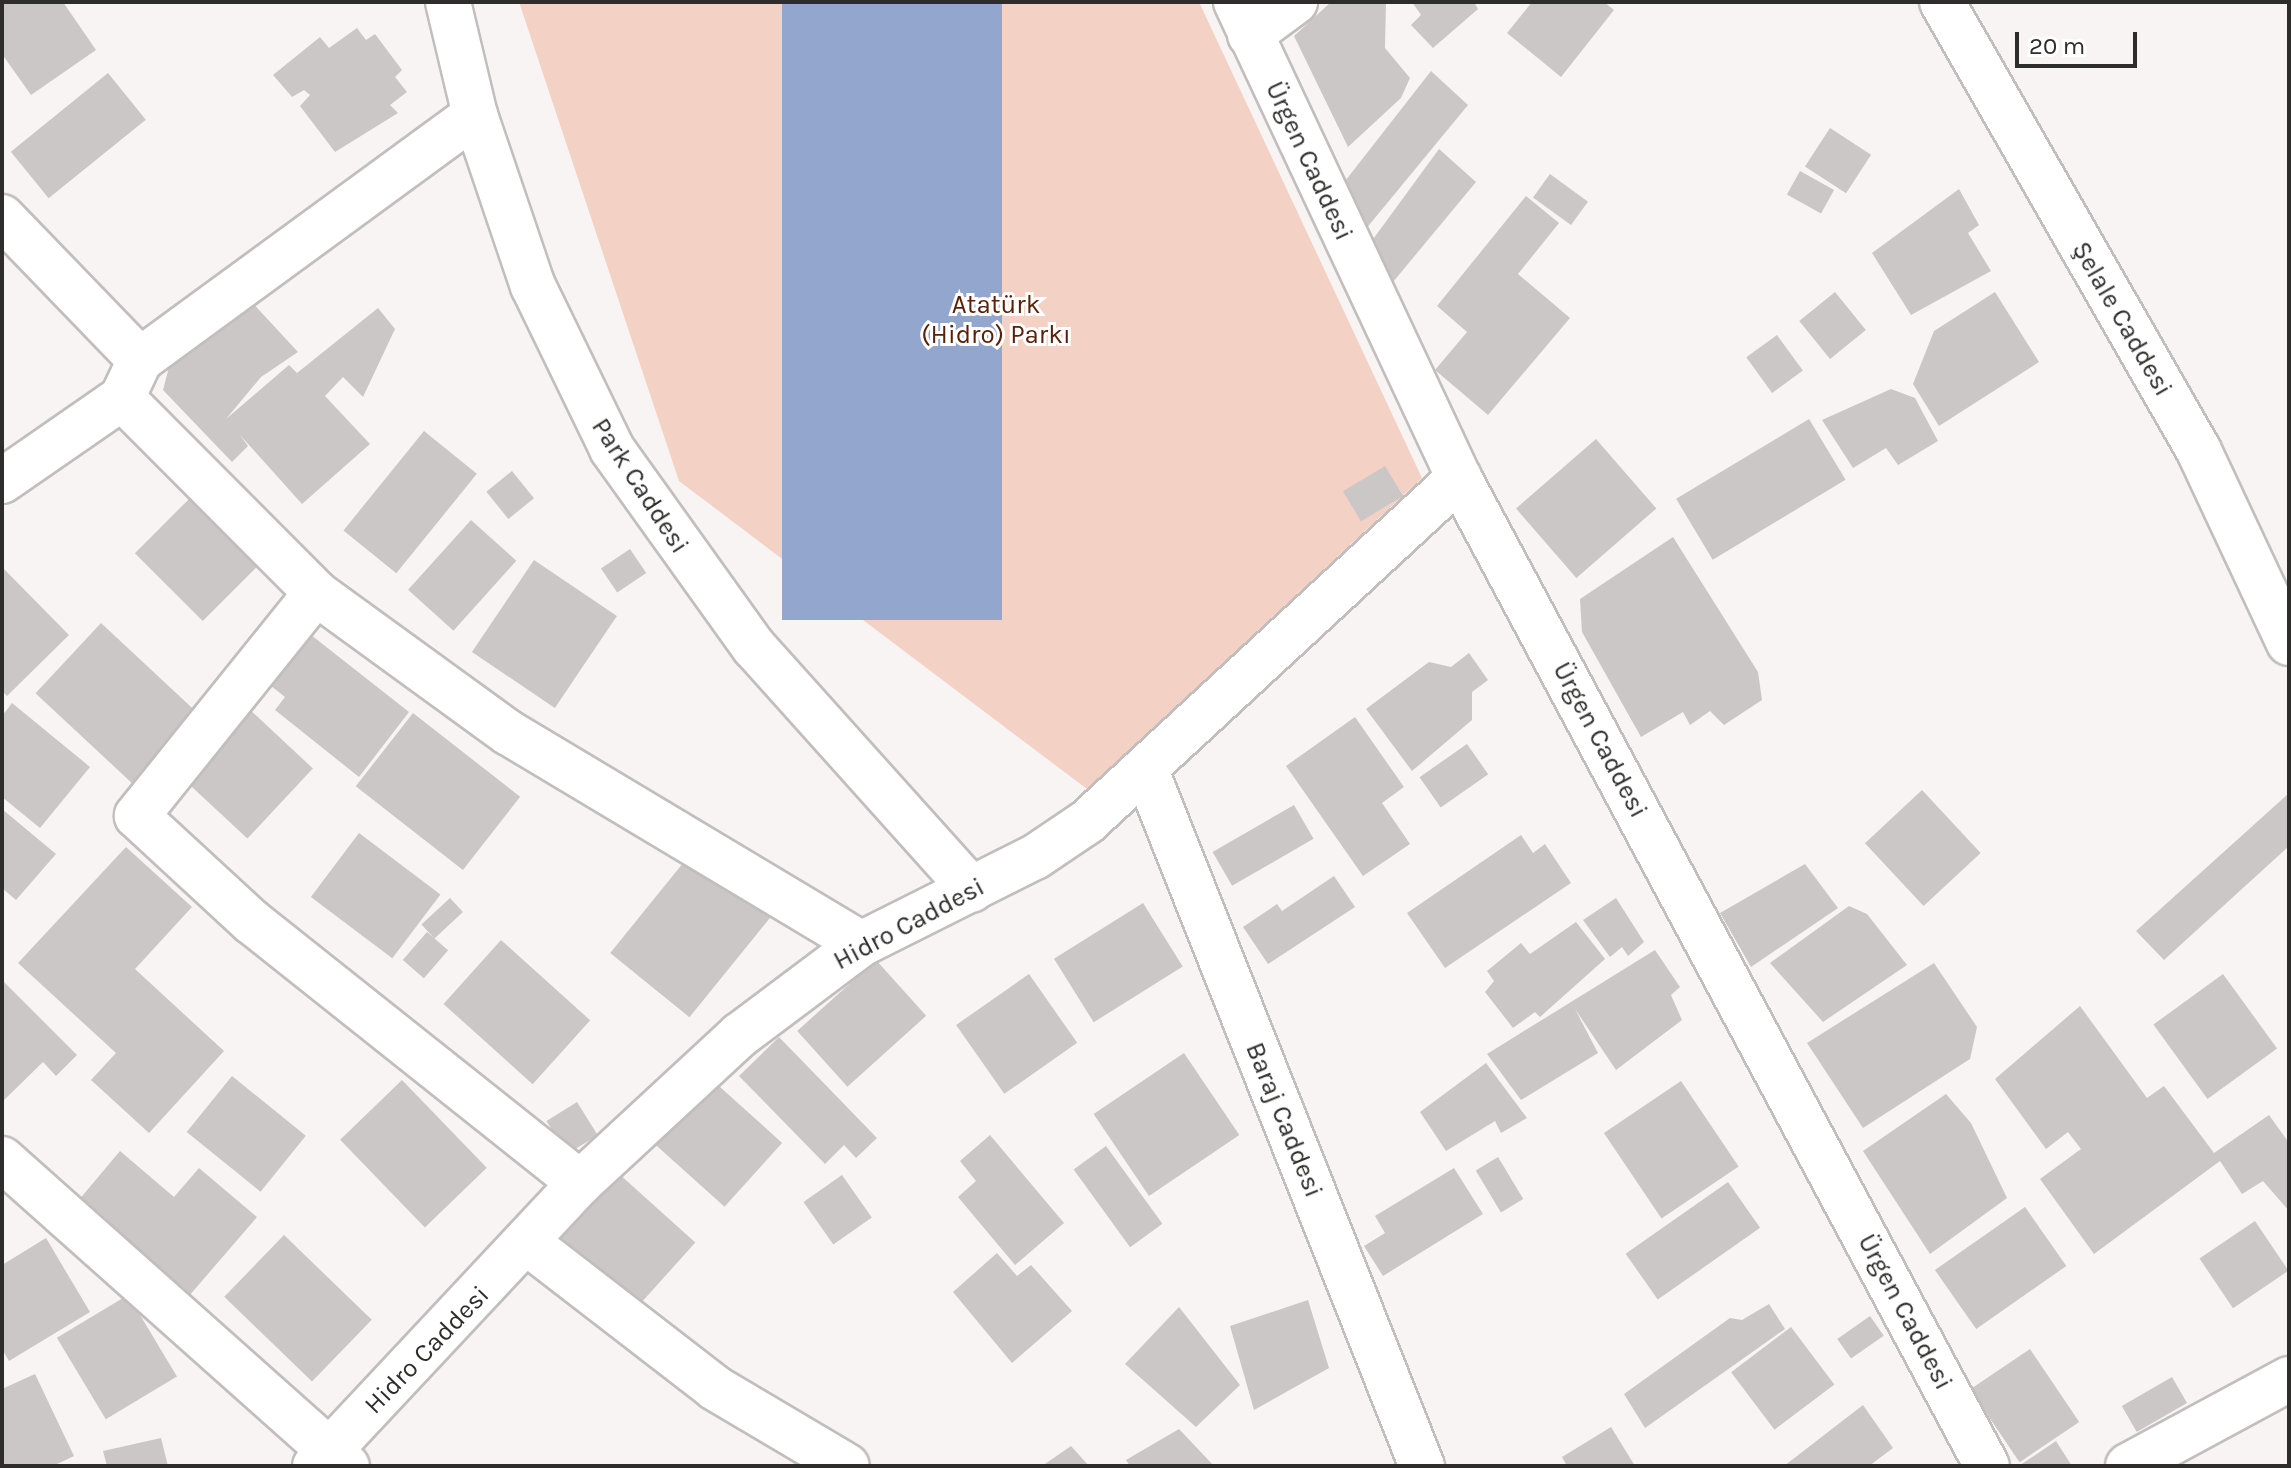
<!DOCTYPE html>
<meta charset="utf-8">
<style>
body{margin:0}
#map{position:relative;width:2291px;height:1468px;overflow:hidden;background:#f8f4f3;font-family:Karla,sans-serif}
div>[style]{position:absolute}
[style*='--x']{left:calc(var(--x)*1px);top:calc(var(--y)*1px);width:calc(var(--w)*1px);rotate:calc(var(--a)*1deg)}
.green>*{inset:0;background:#f3d1c4}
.water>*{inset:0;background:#93a6cd;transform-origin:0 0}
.building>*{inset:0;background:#cbc7c6;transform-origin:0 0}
.roads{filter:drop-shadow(2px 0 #c2bebd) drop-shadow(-2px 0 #c2bebd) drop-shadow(0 2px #c2bebd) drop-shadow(0 -2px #c2bebd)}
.minor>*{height:44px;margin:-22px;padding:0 22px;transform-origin:22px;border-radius:22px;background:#fff}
span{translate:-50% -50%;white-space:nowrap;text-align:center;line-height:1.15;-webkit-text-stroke:6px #fff;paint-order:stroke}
.street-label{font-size:26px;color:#2e2d2c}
.park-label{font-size:26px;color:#592009}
.frame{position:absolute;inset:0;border:4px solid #2e2d2c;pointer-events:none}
.scale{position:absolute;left:2015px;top:32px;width:122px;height:36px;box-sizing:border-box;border:4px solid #2e2d2c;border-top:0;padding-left:10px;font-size:24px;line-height:28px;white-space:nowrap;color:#2e2d2c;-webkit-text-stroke:6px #fff;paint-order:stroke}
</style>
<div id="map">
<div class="green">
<i style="clip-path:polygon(519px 2px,1199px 2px,1422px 478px,1087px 789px,679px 481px)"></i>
</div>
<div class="water">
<i style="left:782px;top:2px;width:220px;height:618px"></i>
</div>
<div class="building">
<i style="clip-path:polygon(2px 2px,63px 2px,96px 50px,31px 95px,2px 54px)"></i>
<i style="clip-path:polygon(1331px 2px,1386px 2px,1385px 48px,1410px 78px,1401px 98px,1348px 147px,1294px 36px)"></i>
<i style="clip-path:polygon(1412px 2px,1474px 2px,1478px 9px,1433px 48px,1411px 25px,1421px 15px)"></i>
<i style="clip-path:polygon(1532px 2px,1604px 2px,1614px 10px,1561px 77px,1507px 33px)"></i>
<i style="clip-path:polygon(357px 28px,366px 40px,375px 34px,402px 70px,395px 77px,407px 92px,390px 105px,398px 113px,335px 152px,300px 106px,310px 95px,304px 90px,292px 97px,273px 75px,320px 37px,329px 48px)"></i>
<i style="clip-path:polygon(1431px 71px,1468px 105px,1365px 230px,1342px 185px)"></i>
<i style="left:108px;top:73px;width:60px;height:125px;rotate:51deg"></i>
<i style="left:1830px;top:128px;width:49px;height:46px;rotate:33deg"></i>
<i style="clip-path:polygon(1439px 149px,1476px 182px,1393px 282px,1371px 242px)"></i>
<i style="left:1800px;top:171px;width:39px;height:27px;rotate:29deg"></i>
<i style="left:1550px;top:174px;width:47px;height:29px;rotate:36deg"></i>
<i style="clip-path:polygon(1959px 189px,1979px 225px,1968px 233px,1991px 271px,1911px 315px,1872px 253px)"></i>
<i style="clip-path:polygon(1526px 196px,1559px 223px,1518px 274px,1570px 318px,1488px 415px,1435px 370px,1467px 332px,1437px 306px)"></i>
<i style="left:1835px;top:292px;width:49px;height:46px;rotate:51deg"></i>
<i style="clip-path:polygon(1995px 292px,2039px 362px,1939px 426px,1913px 384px,1934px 331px)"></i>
<i style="clip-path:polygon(249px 299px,298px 352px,261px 377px,226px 419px,289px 365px,297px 373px,378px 308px,395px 329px,363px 397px,343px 377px,325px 396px,370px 444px,302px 504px,240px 435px,248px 446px,232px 462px,163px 390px,172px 356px)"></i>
<i style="left:1777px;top:335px;width:44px;height:38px;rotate:54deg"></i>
<i style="clip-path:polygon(1891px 389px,1915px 398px,1938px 441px,1898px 465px,1886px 448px,1853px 468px,1822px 420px)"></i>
<i style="left:1809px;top:419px;width:71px;height:155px;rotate:59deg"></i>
<i style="left:424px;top:431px;width:68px;height:128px;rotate:39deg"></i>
<i style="left:1596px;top:439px;width:92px;height:106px;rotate:49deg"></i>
<i style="left:1385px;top:466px;width:35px;height:49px;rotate:59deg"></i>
<i style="left:512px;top:471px;width:35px;height:33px;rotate:51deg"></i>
<i style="left:190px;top:498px;width:96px;height:78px;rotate:45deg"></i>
<i style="left:471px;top:520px;width:61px;height:94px;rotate:42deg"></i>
<i style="clip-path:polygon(1673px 537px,1758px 672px,1762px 700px,1724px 725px,1710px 711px,1690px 725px,1683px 712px,1641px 737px,1582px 632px,1580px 599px)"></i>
<i style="left:630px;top:549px;width:29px;height:35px;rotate:56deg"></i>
<i style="left:534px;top:560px;width:100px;height:111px;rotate:34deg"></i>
<i style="clip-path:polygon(2px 567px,69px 635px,7px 696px,2px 691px)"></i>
<i style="left:101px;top:623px;width:132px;height:96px;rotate:43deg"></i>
<i style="clip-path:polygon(306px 631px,409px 712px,359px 777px,275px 710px,285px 697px,266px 682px)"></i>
<i style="clip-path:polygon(1469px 653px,1488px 680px,1472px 692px,1472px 720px,1412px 771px,1366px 709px,1429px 662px,1451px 667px)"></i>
<i style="clip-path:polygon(12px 703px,90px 767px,40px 828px,2px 797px,2px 716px)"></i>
<i style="left:247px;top:707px;width:90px;height:96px;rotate:43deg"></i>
<i style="left:413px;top:713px;width:136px;height:93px;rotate:38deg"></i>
<i style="clip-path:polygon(1355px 717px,1404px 787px,1382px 803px,1410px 844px,1363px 876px,1286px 766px)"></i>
<i style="left:1467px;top:744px;width:37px;height:58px;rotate:55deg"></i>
<i style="left:1922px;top:790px;width:86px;height:78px;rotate:47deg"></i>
<i style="clip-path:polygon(2289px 793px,2289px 846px,2164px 960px,2136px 931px)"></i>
<i style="left:1294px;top:805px;width:39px;height:94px;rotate:60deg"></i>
<i style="clip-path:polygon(2px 809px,56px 854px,16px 900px,2px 888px)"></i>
<i style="left:359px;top:833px;width:102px;height:80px;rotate:37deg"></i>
<i style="clip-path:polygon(1521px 835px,1533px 853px,1545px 844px,1571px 883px,1445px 968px,1407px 913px)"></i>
<i style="clip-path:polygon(126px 847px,192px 907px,135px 969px,224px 1051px,149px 1133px,91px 1080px,116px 1053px,18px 963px)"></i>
<i style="left:692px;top:852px;width:102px;height:130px;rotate:39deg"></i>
<i style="clip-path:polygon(1805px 864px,1838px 908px,1751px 967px,1720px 913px)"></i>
<i style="clip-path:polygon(1334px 876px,1355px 907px,1268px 964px,1243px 927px,1277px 904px,1282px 911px)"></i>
<i style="left:450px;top:898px;width:19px;height:39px;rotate:47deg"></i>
<i style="clip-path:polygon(1616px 898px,1644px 942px,1628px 956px,1622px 947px,1610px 957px,1583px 920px)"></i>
<i style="left:1143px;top:903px;width:75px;height:105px;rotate:58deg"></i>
<i style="clip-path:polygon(1849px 906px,1867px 914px,1907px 965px,1823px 1022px,1770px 963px)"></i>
<i style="clip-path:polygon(1576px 922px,1605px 959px,1540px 1017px,1535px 1012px,1513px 1028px,1485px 992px,1494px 981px,1487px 971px,1521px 943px,1530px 954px)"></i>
<i style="left:427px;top:932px;width:28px;height:37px;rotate:41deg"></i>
<i style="left:501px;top:940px;width:120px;height:86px;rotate:42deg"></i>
<i style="clip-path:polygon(1655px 950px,1680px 987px,1671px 995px,1682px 1020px,1616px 1070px,1575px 1009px,1598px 1053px,1521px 1100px,1487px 1054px)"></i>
<i style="left:876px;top:960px;width:75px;height:106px;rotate:48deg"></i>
<i style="clip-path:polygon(1934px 963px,1977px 1027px,1970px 1059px,1863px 1128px,1807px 1043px)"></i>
<i style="left:1029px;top:974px;width:84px;height:89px;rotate:55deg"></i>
<i style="left:2223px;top:974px;width:92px;height:86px;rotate:54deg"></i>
<i style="clip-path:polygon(2px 980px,77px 1055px,56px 1076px,43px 1062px,2px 1102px)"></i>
<i style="clip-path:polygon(2080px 1006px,2147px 1098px,2164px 1086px,2214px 1153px,2269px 1115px,2289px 1143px,2289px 1211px,2263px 1181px,2242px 1194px,2220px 1161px,2094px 1254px,2040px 1179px,2081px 1149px,2068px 1132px,2046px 1149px,1995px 1079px)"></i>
<i style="clip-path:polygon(779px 1037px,877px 1138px,856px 1158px,844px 1145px,825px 1164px,739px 1076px)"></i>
<i style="left:1184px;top:1053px;width:99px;height:109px;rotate:56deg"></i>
<i style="clip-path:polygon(1486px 1063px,1527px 1118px,1501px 1133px,1495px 1121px,1446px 1151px,1420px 1112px)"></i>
<i style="left:232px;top:1076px;width:95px;height:72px;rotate:39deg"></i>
<i style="left:710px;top:1078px;width:97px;height:86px;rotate:42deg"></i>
<i style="left:402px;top:1080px;width:122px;height:86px;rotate:46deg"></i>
<i style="left:1681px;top:1081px;width:103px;height:93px;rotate:56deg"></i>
<i style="clip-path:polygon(1946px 1094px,1971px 1123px,2007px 1198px,1930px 1254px,1863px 1151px)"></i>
<i style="left:577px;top:1102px;width:39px;height:36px;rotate:58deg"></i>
<i style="clip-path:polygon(990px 1135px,1064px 1223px,1015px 1265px,958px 1197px,976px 1181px,960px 1161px)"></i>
<i style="left:1106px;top:1146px;width:96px;height:40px;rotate:54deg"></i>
<i style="clip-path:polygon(120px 1151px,174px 1197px,199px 1168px,257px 1217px,189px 1296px,78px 1201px)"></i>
<i style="left:1498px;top:1157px;width:49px;height:26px;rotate:59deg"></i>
<i style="clip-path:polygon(1454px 1168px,1483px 1214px,1383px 1276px,1364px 1246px,1385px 1233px,1375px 1216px)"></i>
<i style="left:618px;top:1173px;width:104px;height:90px;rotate:42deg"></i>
<i style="left:842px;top:1175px;width:52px;height:47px;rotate:55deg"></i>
<i style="left:1728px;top:1182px;width:56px;height:125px;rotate:55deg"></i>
<i style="left:2025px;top:1207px;width:72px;height:110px;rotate:55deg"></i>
<i style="left:2255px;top:1221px;width:60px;height:67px;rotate:56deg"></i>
<i style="left:284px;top:1235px;width:122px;height:86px;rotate:44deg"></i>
<i style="clip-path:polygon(46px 1238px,90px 1312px,9px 1361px,2px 1349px,2px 1265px)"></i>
<i style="clip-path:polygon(997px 1253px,1017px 1276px,1031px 1265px,1072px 1311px,1012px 1363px,953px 1292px)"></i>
<i style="left:128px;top:1295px;width:95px;height:83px;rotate:59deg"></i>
<i style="clip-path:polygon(1308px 1300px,1329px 1368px,1254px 1410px,1230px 1326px)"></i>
<i style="clip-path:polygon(1769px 1304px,1785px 1329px,1645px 1428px,1624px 1394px,1730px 1318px,1742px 1320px)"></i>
<i style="clip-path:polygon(1179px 1307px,1240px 1385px,1196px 1427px,1125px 1364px)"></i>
<i style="left:1870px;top:1316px;width:24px;height:40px;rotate:55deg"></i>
<i style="left:1791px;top:1327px;width:72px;height:75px;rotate:53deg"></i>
<i style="left:2030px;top:1349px;width:88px;height:72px;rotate:56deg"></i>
<i style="clip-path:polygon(35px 1374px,74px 1456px,53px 1466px,2px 1466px,2px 1389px)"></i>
<i style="left:2172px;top:1377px;width:30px;height:58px;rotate:60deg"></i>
<i style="clip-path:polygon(1863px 1405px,1893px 1448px,1869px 1466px,1784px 1466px)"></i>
<i style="clip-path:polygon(1611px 1427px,1635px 1466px,1567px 1466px,1562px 1457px)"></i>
<i style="clip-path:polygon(1179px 1429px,1214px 1466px,1130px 1466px,1126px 1460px)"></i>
<i style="clip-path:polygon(161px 1438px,168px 1466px,107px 1466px,103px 1451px)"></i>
<i style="clip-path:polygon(2056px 1441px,2072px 1466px,2019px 1466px)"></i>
<i style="clip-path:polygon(1071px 1446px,1089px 1466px,1042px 1466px)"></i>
</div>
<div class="roads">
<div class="minor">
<i style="--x:448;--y:2;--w:116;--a:76.6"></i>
<i style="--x:475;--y:115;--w:181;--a:71.3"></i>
<i style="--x:533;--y:286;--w:181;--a:64.1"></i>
<i style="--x:612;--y:449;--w:244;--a:54.4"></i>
<i style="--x:754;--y:647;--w:326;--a:48.1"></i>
<i style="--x:1236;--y:2;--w:526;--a:64.9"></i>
<i style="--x:1459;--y:478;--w:1120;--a:61.88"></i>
<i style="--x:1942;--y:2;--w:517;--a:60.21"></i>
<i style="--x:2199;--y:451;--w:212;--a:64.9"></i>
<i style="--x:1250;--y:35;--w:56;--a:-36.3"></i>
<i style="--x:2;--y:217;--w:199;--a:46"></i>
<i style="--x:122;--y:398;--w:275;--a:45.1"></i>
<i style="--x:316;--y:593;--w:238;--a:36"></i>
<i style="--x:509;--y:733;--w:410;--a:30.9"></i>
<i style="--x:2;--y:481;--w:146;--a:-34.7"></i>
<i style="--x:122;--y:398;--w:42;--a:-64.7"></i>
<i style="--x:140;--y:360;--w:415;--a:-36.2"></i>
<i style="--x:316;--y:593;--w:286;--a:128.8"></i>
<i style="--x:137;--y:816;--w:156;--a:42.7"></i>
<i style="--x:252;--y:922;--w:419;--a:38.5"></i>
<i style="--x:1147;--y:773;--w:746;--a:68.36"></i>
<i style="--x:2;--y:1159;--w:462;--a:41.7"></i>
<i style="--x:529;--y:1244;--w:235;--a:37.7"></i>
<i style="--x:715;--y:1388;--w:153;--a:30.6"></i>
<i style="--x:315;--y:1466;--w:388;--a:-46.9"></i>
<i style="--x:580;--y:1183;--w:218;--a:-42.8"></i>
<i style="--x:740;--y:1035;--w:151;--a:-36.9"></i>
<i style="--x:861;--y:944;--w:195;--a:-26.6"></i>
<i style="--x:1035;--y:857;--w:63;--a:-33.9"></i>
<i style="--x:1087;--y:822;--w:507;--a:-42.76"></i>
<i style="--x:2128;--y:1466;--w:183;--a:-28.4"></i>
</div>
</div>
<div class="street-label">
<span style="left:1309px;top:161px;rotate:65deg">Ürgen Caddesi</span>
<span style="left:2122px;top:319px;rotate:60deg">Şelale Caddesi</span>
<span style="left:640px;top:486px;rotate:57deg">Park Caddesi</span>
<span style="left:1600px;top:740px;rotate:62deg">Ürgen Caddesi</span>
<span style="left:909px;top:924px;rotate:-28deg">Hidro Caddesi</span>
<span style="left:1284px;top:1120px;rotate:68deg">Baraj Caddesi</span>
<span style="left:1905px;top:1312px;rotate:62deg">Ürgen Caddesi</span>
<span style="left:427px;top:1350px;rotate:-46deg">Hidro Caddesi</span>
</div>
<div class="park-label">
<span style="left:996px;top:320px">Atatürk<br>(Hidro) Parkı</span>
</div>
<div class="frame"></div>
<div class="scale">20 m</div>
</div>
